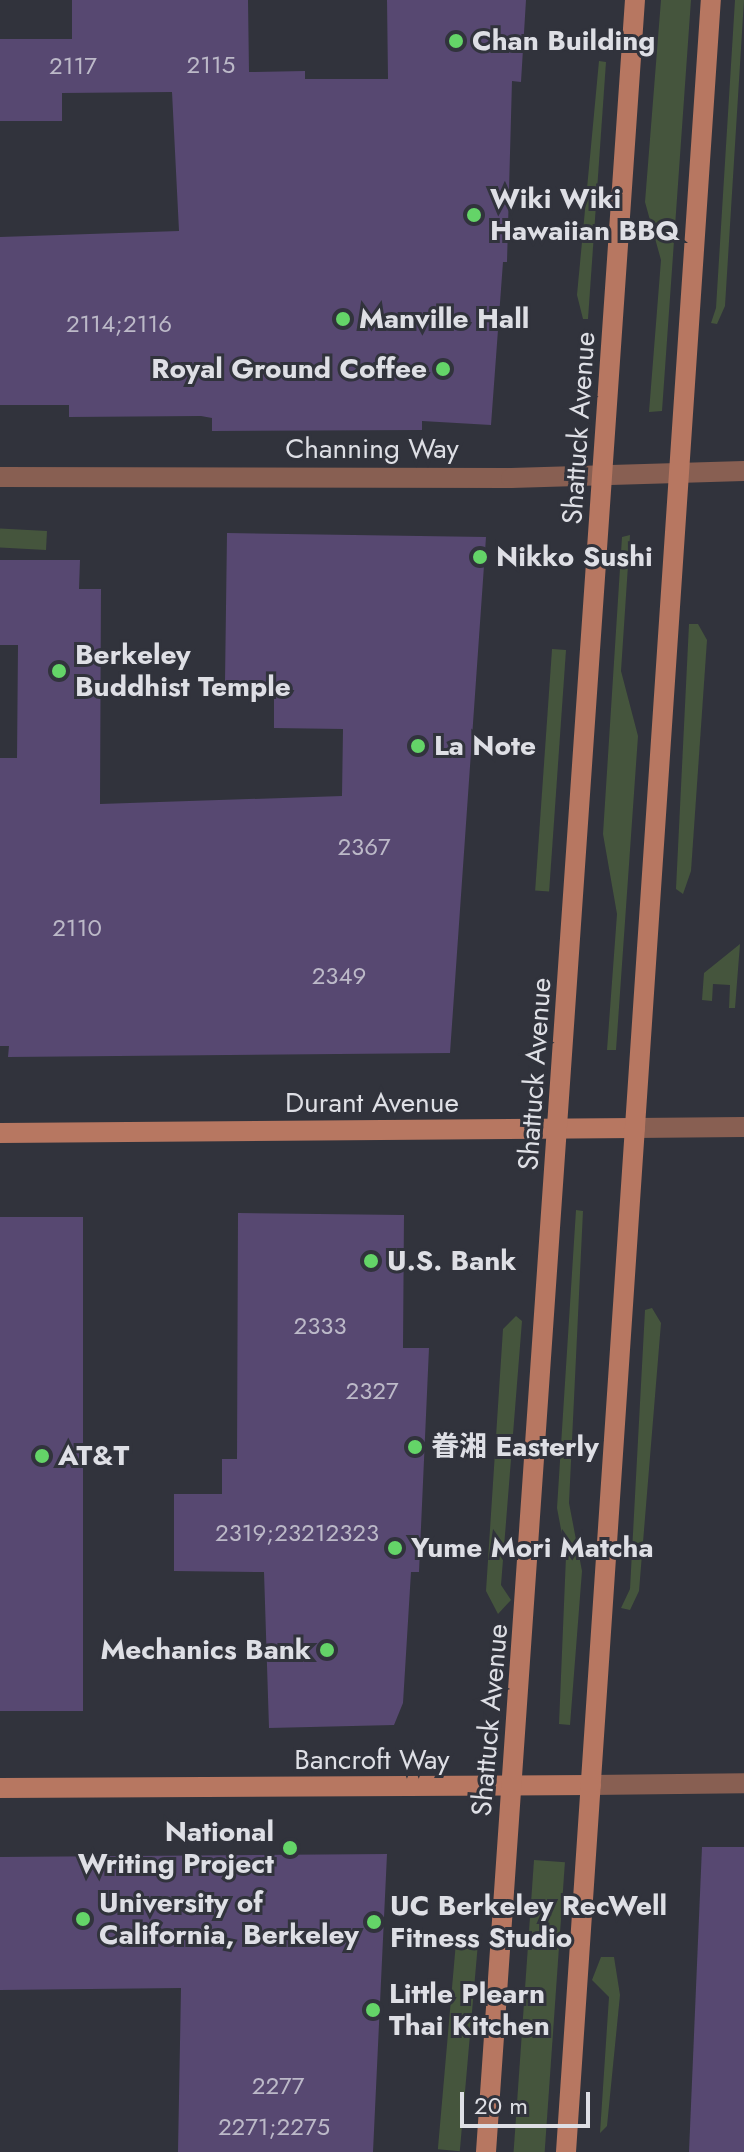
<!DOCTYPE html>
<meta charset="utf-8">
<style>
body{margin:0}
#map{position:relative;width:744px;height:2152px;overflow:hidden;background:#31333c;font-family:Jost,"Noto Sans SC",sans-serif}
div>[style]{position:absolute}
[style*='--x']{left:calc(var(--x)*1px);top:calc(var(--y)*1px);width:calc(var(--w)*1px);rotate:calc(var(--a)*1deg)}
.green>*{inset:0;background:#45553d;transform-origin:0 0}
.building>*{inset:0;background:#574871;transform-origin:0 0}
.minor>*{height:20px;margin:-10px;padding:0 10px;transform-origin:10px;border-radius:10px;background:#885f52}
.secondary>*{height:20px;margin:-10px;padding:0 10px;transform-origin:10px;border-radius:10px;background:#b77761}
.dots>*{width:22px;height:22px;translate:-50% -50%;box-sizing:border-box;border:4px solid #31333c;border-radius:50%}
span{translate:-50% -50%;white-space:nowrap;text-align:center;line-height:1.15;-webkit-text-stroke:6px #31333c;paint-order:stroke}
.number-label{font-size:24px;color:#bcb9c8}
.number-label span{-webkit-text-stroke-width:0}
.poi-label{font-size:28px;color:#dedfe5;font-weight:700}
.left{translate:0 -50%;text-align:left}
.right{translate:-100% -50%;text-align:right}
.street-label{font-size:28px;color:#dedfe5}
.scale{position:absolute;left:460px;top:2092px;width:130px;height:36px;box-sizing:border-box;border:4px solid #dedfe5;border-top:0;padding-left:10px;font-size:24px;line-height:28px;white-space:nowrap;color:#dedfe5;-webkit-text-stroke:6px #31333c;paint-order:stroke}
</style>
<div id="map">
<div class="green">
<i style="clip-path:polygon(661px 0,691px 0,662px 411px,649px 412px,661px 260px,645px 202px)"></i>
<i style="clip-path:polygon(735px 0,744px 0,725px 306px,717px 324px,711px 323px,716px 308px)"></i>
<i style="clip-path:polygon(599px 61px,606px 62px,588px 319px,583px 319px,577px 295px)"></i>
<i style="left:47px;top:531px;width:19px;height:47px;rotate:93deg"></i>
<i style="clip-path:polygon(630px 535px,621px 671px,638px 736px,616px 1050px,607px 1050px,617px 914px,603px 834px,622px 537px)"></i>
<i style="clip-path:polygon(689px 624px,698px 624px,707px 640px,691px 871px,683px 894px,676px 889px)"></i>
<i style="left:566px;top:650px;width:242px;height:14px;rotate:94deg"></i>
<i style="clip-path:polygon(740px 944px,735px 1008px,729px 1008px,730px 985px,713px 984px,712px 1001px,702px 1000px,704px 973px)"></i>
<i style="clip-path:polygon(576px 1210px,583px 1211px,569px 1503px,582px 1571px,570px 1725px,559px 1724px,566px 1556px,557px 1508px)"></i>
<i style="clip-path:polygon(652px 1308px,661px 1323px,639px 1591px,630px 1610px,621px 1608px,630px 1589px,645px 1310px)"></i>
<i style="clip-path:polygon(516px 1316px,522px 1321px,501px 1585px,511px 1600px,498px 1614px,486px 1591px,503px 1329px)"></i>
<i style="left:534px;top:1860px;width:31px;height:293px;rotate:4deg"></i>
<i style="left:478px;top:1943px;width:209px;height:22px;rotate:95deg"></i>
<i style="clip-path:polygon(601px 1957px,614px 1957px,620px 1995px,607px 2126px,600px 2133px,609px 1997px,592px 1980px)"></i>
</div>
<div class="building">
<i style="clip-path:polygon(72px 0,248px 0,249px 72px,305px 71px,305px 79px,388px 79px,387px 0,526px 0,521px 82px,512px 81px,507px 262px,503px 262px,491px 425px,422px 421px,422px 430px,212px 431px,212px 418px,201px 416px,69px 417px,69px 405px,0 405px,0 237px,179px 231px,172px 92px,62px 93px,62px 121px,0 121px,0 39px,72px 39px)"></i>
<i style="clip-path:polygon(227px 533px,486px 537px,450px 1053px,8px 1057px,9px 1046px,0 1046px,0 758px,17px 758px,18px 645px,0 645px,0 560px,80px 560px,79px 589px,101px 589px,100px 804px,342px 796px,343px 729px,274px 728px,274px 682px,225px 681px)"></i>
<i style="clip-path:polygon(238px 1213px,404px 1215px,403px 1348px,429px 1348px,419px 1572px,411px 1572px,403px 1703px,394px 1725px,269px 1728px,264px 1572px,174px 1571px,174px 1494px,222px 1494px,222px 1459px,237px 1459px)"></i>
<i style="left:83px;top:1217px;width:494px;height:83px;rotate:90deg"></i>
<i style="clip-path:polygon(702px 1847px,744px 1847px,744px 2152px,689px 2152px)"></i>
<i style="clip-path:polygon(387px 1854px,373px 2152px,178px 2152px,181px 1988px,0 1990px,0 1857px)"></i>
</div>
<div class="minor">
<i style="--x:0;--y:477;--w:511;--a:0.11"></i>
<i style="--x:511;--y:478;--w:233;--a:-1.7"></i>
<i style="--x:635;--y:1128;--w:109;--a:-0.5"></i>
<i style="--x:591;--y:1785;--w:153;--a:-0.7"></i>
</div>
<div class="secondary">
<i style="--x:0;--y:1133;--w:635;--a:-0.45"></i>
<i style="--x:0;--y:1788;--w:591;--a:-0.29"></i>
<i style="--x:486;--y:2152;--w:2157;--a:-86.04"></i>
<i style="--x:566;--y:2152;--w:2157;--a:-86.15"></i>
</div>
<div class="dots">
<i style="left:456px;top:41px;background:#64d468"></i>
<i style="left:474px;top:215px;background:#64d468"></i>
<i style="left:343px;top:319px;background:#64d468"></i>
<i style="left:443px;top:369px;background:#64d468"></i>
<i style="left:480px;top:557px;background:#64d468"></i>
<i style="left:59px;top:671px;background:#64d468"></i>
<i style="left:418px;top:746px;background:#64d468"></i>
<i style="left:371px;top:1261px;background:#64d468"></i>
<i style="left:415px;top:1447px;background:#64d468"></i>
<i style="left:42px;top:1456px;background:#64d468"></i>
<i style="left:395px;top:1548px;background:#64d468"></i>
<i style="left:327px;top:1650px;background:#64d468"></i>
<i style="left:290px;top:1848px;background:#64d468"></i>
<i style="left:83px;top:1919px;background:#64d468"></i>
<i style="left:374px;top:1922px;background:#64d468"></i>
<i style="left:373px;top:2010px;background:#64d468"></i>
</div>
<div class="number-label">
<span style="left:211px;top:65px">2115</span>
<span style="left:73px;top:66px">2117</span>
<span style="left:119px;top:324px">2114;2116</span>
<span style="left:364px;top:847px">2367</span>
<span style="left:77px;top:928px">2110</span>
<span style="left:339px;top:976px">2349</span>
<span style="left:320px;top:1326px">2333</span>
<span style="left:372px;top:1391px">2327</span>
<span style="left:297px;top:1533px">2319;23212323</span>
<span style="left:278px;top:2086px">2277</span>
<span style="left:274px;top:2127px">2271;2275</span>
</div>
<div class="poi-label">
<span class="left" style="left:472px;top:41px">Chan Building</span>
<span class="left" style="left:490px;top:215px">Wiki Wiki<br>Hawaiian BBQ</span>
<span class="left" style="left:359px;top:319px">Manville Hall</span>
<span class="right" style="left:427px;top:369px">Royal Ground Coffee</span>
<span class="left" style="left:496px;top:557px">Nikko Sushi</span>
<span class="left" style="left:75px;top:671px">Berkeley<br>Buddhist Temple</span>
<span class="left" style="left:434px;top:746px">La Note</span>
<span class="left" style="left:387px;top:1261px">U.S. Bank</span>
<span class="left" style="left:431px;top:1447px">眷湘 Easterly</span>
<span class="left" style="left:58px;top:1456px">AT&amp;T</span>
<span class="left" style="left:411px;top:1548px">Yume Mori Matcha</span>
<span class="right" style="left:311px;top:1650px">Mechanics Bank</span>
<span class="right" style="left:274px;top:1848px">National<br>Writing Project</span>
<span class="left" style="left:99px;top:1919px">University of<br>California, Berkeley</span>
<span class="left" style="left:390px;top:1922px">UC Berkeley RecWell<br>Fitness Studio</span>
<span class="left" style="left:389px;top:2010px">Little Plearn<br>Thai Kitchen</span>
</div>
<div class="street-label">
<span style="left:579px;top:428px;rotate:-86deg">Shattuck Avenue</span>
<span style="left:372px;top:449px">Channing Way</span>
<span style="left:535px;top:1074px;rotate:-86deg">Shattuck Avenue</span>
<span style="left:372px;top:1103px">Durant Avenue</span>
<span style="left:490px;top:1720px;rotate:-85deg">Shattuck Avenue</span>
<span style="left:372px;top:1760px">Bancroft Way</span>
</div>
<div class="scale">20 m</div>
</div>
